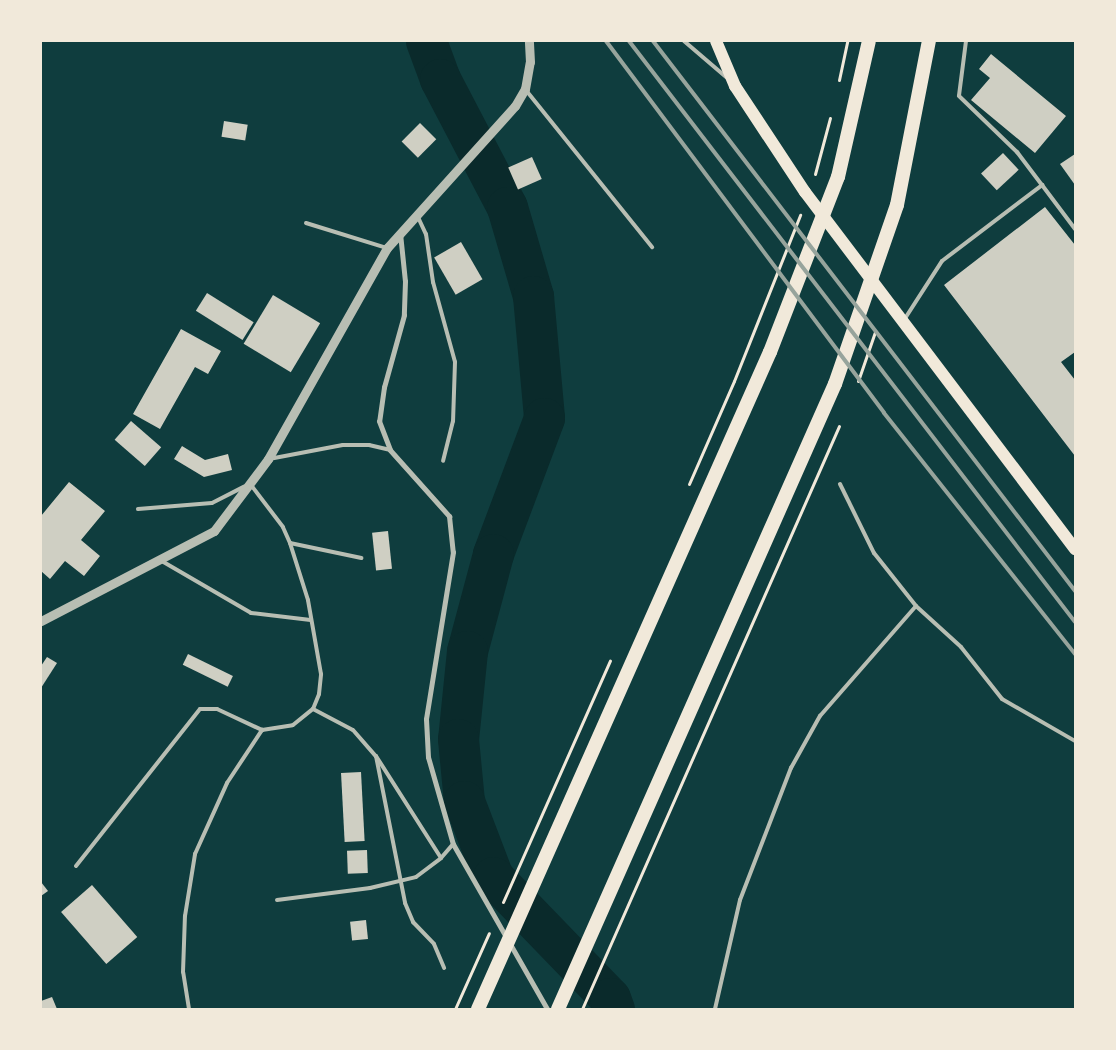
<!DOCTYPE html>
<style>
body{margin:0}
#map{position:relative;width:1116px;height:1050px;overflow:hidden;background:#0f3d3e;font-family:Manrope,sans-serif}
div>[style]{position:absolute}
[style*='--x']{left:calc(var(--x)*1px);top:calc(var(--y)*1px);width:calc(var(--w)*1px);rotate:calc(var(--a)*1deg)}
.river>*{height:41px;margin:-20.5px;padding:0 20.5px;transform-origin:20.5px;border-radius:20.5px;background:#0a2a2b}
.building>*{inset:0;background:#cfcfc3;transform-origin:0 0}
.path>*{height:3px;margin:-1.5px;padding:0 1.5px;transform-origin:1.5px;border-radius:1.5px;background:#f1e9da}
.service>*{height:4px;margin:-2px;padding:0 2px;transform-origin:2px;border-radius:2px;background:#b8beb3}
.minor>*{height:5px;margin:-2.5px;padding:0 2.5px;transform-origin:2.5px;border-radius:2.5px;background:#b8beb3}
.tertiary>*{height:9px;margin:-4.5px;padding:0 4.5px;transform-origin:4.5px;border-radius:4.5px;background:#b8beb3}
.primary>*{height:12px;margin:-6px;padding:0 6px;transform-origin:6px;border-radius:6px;background:#f1e9da}
.trunk>*{height:14px;margin:-7px;padding:0 7px;transform-origin:7px;border-radius:7px;background:#f1e9da}
.rail>*{height:4px;margin:-2px;padding:0 2px;transform-origin:2px;border-radius:2px;background:#97a49c}
span{translate:-50% -50%;white-space:nowrap;text-align:center;line-height:1.15;-webkit-text-stroke:5px #f1e9da;paint-order:stroke}
.frame{position:absolute;inset:0;border:42px solid #f1e9da;pointer-events:none}
</style>
<div id="map">
<div class="river">
<i style="--x:426;--y:41;--w:40;--a:69.8"></i>
<i style="--x:440;--y:79;--w:144;--a:62.4"></i>
<i style="--x:507;--y:207;--w:93;--a:73.7"></i>
<i style="--x:533;--y:296;--w:122;--a:84.8"></i>
<i style="--x:544;--y:418;--w:145;--a:110.6"></i>
<i style="--x:493;--y:554;--w:100;--a:105"></i>
<i style="--x:467;--y:651;--w:88;--a:95.8"></i>
<i style="--x:458;--y:739;--w:62;--a:84.5"></i>
<i style="--x:464;--y:801;--w:81;--a:69.1"></i>
<i style="--x:493;--y:877;--w:168;--a:46"></i>
<i style="--x:610;--y:998;--w:12;--a:70"></i>
</div>
<div class="building">
<i style="clip-path:polygon(991px 54px,1066px 116px,1035px 153px,971px 100px,990px 78px,979px 69px)"></i>
<i style="left:224px;top:121px;width:24px;height:16px;rotate:9deg"></i>
<i style="left:420px;top:123px;width:23px;height:26px;rotate:45deg"></i>
<i style="left:1003px;top:153px;width:23px;height:30px;rotate:47deg"></i>
<i style="clip-path:polygon(1075px 154px,1075px 185px,1060px 164px)"></i>
<i style="left:532px;top:157px;width:24px;height:26px;rotate:66deg"></i>
<i style="clip-path:polygon(1045px 207px,1075px 245px,1075px 352px,1061px 362px,1075px 380px,1075px 456px,944px 285px)"></i>
<i style="left:461px;top:242px;width:43px;height:31px;rotate:60deg"></i>
<i style="left:207px;top:293px;width:55px;height:21px;rotate:32deg"></i>
<i style="left:273px;top:295px;width:55px;height:57px;rotate:31deg"></i>
<i style="clip-path:polygon(181px 329px,221px 351px,208px 374px,195px 367px,160px 429px,133px 414px)"></i>
<i style="left:131px;top:421px;width:40px;height:25px;rotate:41deg"></i>
<i style="clip-path:polygon(182px 446px,205px 460px,228px 454px,232px 470px,204px 477px,174px 459px)"></i>
<i style="clip-path:polygon(69px 482px,105px 511px,81px 540px,100px 556px,84px 576px,65px 561px,50px 579px,41px 571px,41px 516px)"></i>
<i style="left:388px;top:531px;width:38px;height:16px;rotate:84deg"></i>
<i style="left:188px;top:654px;width:50px;height:12px;rotate:26deg"></i>
<i style="clip-path:polygon(47px 657px,57px 663px,41px 688px,41px 666px)"></i>
<i style="left:361px;top:772px;width:69px;height:20px;rotate:87deg"></i>
<i style="left:367px;top:850px;width:23px;height:20px;rotate:88deg"></i>
<i style="clip-path:polygon(41px 882px,48px 891px,41px 896px)"></i>
<i style="left:92px;top:885px;width:69px;height:41px;rotate:49deg"></i>
<i style="left:366px;top:920px;width:19px;height:16px;rotate:84deg"></i>
<i style="clip-path:polygon(52px 997px,57px 1009px,41px 1009px,41px 1001px)"></i>
</div>
<div class="path">
<i style="--x:839;--y:80;--w:40;--a:-78"></i>
<i style="--x:815;--y:174;--w:58;--a:-75"></i>
<i style="--x:858;--y:381;--w:52;--a:-70.9"></i>
<i style="--x:689;--y:484;--w:112;--a:-66.4"></i>
<i style="--x:734;--y:381;--w:179;--a:-68.3"></i>
<i style="--x:503;--y:902;--w:264;--a:-66.1"></i>
<i style="--x:455;--y:1009;--w:83;--a:-65.9"></i>
<i style="--x:582;--y:1009;--w:637;--a:-66.21"></i>
</div>
<div class="service">
<i style="--x:684;--y:41;--w:55;--a:40.6"></i>
<i style="--x:966;--y:41;--w:55;--a:97.3"></i>
<i style="--x:959;--y:96;--w:81;--a:44"></i>
<i style="--x:1017;--y:152;--w:41;--a:52.9"></i>
<i style="--x:525;--y:89;--w:203;--a:51.2"></i>
<i style="--x:417;--y:215;--w:21;--a:65"></i>
<i style="--x:426;--y:234;--w:49;--a:81.7"></i>
<i style="--x:433;--y:282;--w:83;--a:74.6"></i>
<i style="--x:455;--y:362;--w:59;--a:91.9"></i>
<i style="--x:453;--y:421;--w:41;--a:104"></i>
<i style="--x:306;--y:223;--w:85;--a:17.2"></i>
<i style="--x:904;--y:320;--w:70;--a:-57.2"></i>
<i style="--x:942;--y:261;--w:126;--a:-37.2"></i>
<i style="--x:1042;--y:185;--w:55;--a:53.1"></i>
<i style="--x:269;--y:459;--w:75;--a:-10.7"></i>
<i style="--x:343;--y:445;--w:26;--a:0"></i>
<i style="--x:369;--y:445;--w:22;--a:13"></i>
<i style="--x:840;--y:484;--w:77;--a:63.8"></i>
<i style="--x:874;--y:553;--w:68;--a:51.6"></i>
<i style="--x:916;--y:606;--w:61;--a:42.3"></i>
<i style="--x:961;--y:647;--w:66;--a:51.7"></i>
<i style="--x:1002;--y:699;--w:84;--a:29.9"></i>
<i style="--x:138;--y:509;--w:74;--a:-4.6"></i>
<i style="--x:212;--y:503;--w:36;--a:-27"></i>
<i style="--x:290;--y:543;--w:73;--a:11.9"></i>
<i style="--x:160;--y:560;--w:105;--a:30.2"></i>
<i style="--x:251;--y:613;--w:60;--a:6.7"></i>
<i style="--x:313;--y:709;--w:45;--a:27.7"></i>
<i style="--x:353;--y:730;--w:35;--a:49"></i>
<i style="--x:376;--y:756;--w:121;--a:57.5"></i>
<i style="--x:376;--y:756;--w:150;--a:78.8"></i>
<i style="--x:405;--y:903;--w:21;--a:67"></i>
<i style="--x:413;--y:922;--w:30;--a:46"></i>
<i style="--x:434;--y:944;--w:26;--a:67"></i>
<i style="--x:76;--y:866;--w:200;--a:-51.7"></i>
<i style="--x:200;--y:709;--w:17;--a:0"></i>
<i style="--x:217;--y:709;--w:50;--a:25"></i>
<i style="--x:277;--y:900;--w:94;--a:-7.4"></i>
<i style="--x:370;--y:888;--w:47;--a:-13.4"></i>
<i style="--x:416;--y:877;--w:31;--a:-37"></i>
<i style="--x:441;--y:858;--w:18;--a:-49"></i>
<i style="--x:189;--y:1009;--w:37;--a:-99"></i>
<i style="--x:183;--y:972;--w:56;--a:-88"></i>
<i style="--x:185;--y:916;--w:63;--a:-80.8"></i>
<i style="--x:195;--y:854;--w:78;--a:-65.7"></i>
<i style="--x:227;--y:783;--w:64;--a:-56.6"></i>
<i style="--x:262;--y:730;--w:31;--a:-9"></i>
<i style="--x:293;--y:725;--w:26;--a:-39"></i>
<i style="--x:313;--y:709;--w:16;--a:-68"></i>
<i style="--x:319;--y:694;--w:20;--a:-84"></i>
<i style="--x:321;--y:674;--w:75;--a:-100"></i>
<i style="--x:308;--y:600;--w:60;--a:-107.5"></i>
<i style="--x:290;--y:543;--w:17;--a:-114"></i>
<i style="--x:283;--y:527;--w:53;--a:-127.3"></i>
<i style="--x:715;--y:1009;--w:112;--a:-77.1"></i>
<i style="--x:740;--y:900;--w:142;--a:-68.9"></i>
<i style="--x:791;--y:768;--w:60;--a:-60.9"></i>
<i style="--x:820;--y:716;--w:146;--a:-48.9"></i>
</div>
<div class="minor">
<i style="--x:400;--y:233;--w:48;--a:84.1"></i>
<i style="--x:405;--y:281;--w:34;--a:92"></i>
<i style="--x:404;--y:315;--w:75;--a:105.5"></i>
<i style="--x:384;--y:387;--w:34;--a:98"></i>
<i style="--x:379;--y:421;--w:31;--a:69"></i>
<i style="--x:390;--y:450;--w:89;--a:48.2"></i>
<i style="--x:449;--y:516;--w:36;--a:84"></i>
<i style="--x:453;--y:552;--w:169;--a:99.2"></i>
<i style="--x:426;--y:719;--w:38;--a:87"></i>
<i style="--x:428;--y:757;--w:91;--a:74"></i>
<i style="--x:453;--y:844;--w:190;--a:60.3"></i>
</div>
<div class="tertiary">
<i style="--x:41;--y:621;--w:195;--a:-27.5"></i>
<i style="--x:214;--y:531;--w:90;--a:-53.1"></i>
<i style="--x:268;--y:459;--w:242;--a:-60.6"></i>
<i style="--x:387;--y:248;--w:191;--a:-48"></i>
<i style="--x:515;--y:106;--w:20;--a:-60"></i>
<i style="--x:525;--y:89;--w:27;--a:-80"></i>
<i style="--x:530;--y:62;--w:21;--a:-93"></i>
</div>
<div class="primary">
<i style="--x:716;--y:41;--w:49;--a:67.1"></i>
<i style="--x:735;--y:86;--w:127;--a:56.6"></i>
<i style="--x:805;--y:192;--w:448;--a:52.9"></i>
</div>
<div class="trunk">
<i style="--x:478;--y:1009;--w:719;--a:-66.04"></i>
<i style="--x:770;--y:352;--w:188;--a:-68.8"></i>
<i style="--x:838;--y:177;--w:139;--a:-77.2"></i>
<i style="--x:558;--y:1009;--w:684;--a:-66.1"></i>
<i style="--x:835;--y:384;--w:189;--a:-70.9"></i>
<i style="--x:897;--y:205;--w:167;--a:-79"></i>
</div>
<div class="rail">
<i style="--x:606;--y:41;--w:464;--a:53.2"></i>
<i style="--x:884;--y:413;--w:308;--a:51.6"></i>
<i style="--x:629;--y:41;--w:732;--a:52.49"></i>
<i style="--x:653;--y:41;--w:693;--a:52.5"></i>
</div>
<div class="frame"></div>
</div>
